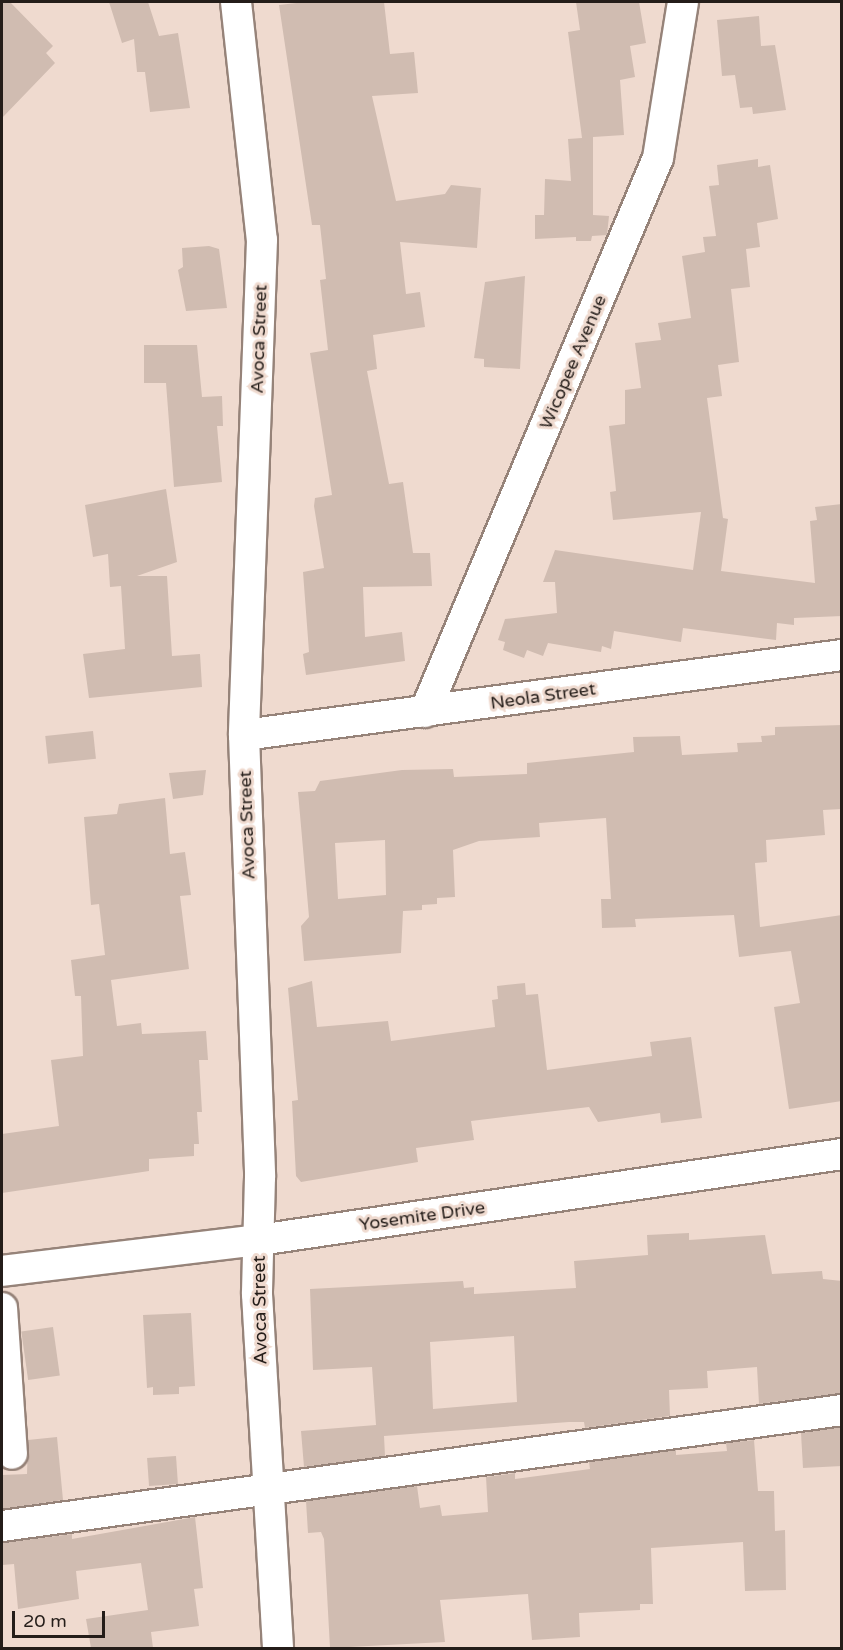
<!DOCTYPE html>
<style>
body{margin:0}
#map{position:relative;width:843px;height:1650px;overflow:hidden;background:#efdacf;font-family:"Varela Round",sans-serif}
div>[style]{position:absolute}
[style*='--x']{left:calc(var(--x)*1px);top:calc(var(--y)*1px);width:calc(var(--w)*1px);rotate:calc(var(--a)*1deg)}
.building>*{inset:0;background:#d0bcb1;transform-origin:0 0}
.roads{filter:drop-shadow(2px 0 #968379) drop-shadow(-2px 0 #968379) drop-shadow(0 2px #968379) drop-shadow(0 -2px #968379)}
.minor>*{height:30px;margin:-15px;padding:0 15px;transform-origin:15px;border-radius:15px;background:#fff}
span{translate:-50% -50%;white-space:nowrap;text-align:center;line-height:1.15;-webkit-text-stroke:6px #efdacf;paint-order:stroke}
.street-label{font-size:18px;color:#241d19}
.frame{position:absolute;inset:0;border:3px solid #241d19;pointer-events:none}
.scale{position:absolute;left:12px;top:1611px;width:93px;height:27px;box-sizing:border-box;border:3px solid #241d19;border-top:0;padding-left:8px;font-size:18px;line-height:21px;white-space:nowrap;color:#241d19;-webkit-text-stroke:4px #efdacf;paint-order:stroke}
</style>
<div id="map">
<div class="building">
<i style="clip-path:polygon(2px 2px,10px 2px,53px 46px,46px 53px,55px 63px,2px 118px)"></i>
<i style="clip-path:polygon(109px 2px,148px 2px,159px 36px,178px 33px,190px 108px,150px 112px,145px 72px,137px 72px,134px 39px,122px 43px)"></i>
<i style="clip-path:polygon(305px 2px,384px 2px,390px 54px,414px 52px,418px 93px,372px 96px,396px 201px,445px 194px,451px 185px,481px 188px,477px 248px,400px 242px,406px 294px,420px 292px,425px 327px,373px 335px,377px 369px,367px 371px,389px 484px,403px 482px,413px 553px,430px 553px,432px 586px,363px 587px,365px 637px,402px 632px,405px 661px,306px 675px,303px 654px,309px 652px,303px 572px,324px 568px,314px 506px,315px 498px,332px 495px,310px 353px,328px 350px,320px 280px,326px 279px,320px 225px,312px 225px,279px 5px)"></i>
<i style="clip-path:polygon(576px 2px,639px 2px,646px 43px,630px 46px,635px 77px,620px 80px,624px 135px,593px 137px,593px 215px,609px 216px,607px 235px,592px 236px,591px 241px,576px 241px,576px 237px,535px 239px,535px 215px,544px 215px,545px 179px,571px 181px,568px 139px,582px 138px,568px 32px,580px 30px)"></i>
<i style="clip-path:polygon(759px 16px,761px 46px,775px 45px,786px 110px,753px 114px,752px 107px,740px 108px,735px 75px,722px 76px,717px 20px)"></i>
<i style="clip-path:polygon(758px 159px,758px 167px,770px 165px,778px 219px,757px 223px,760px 247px,746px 249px,750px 287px,731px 289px,739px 362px,718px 365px,722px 396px,707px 398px,723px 518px,728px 519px,721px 571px,815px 583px,810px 521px,817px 520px,815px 507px,842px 504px,842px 616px,794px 618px,794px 625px,777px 623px,776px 640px,683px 628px,681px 642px,614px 631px,611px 649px,602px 646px,601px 652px,548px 643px,543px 656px,527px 650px,524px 658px,503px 650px,505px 642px,498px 640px,505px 619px,557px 613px,555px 582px,543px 582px,555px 550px,693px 570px,701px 512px,613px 520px,610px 492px,616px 491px,615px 480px,609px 426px,625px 424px,625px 390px,641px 388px,635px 343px,661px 340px,658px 323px,691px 318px,682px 256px,705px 252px,703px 237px,716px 236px,709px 186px,719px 185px,717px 165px)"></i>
<i style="clip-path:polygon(209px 246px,219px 249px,227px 308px,186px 311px,178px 270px,183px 267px,182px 248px)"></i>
<i style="clip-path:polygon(525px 276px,520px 369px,484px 367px,484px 359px,474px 358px,485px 282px)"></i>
<i style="clip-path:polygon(144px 345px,197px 345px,202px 397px,222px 396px,223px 426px,217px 426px,222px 482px,174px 487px,166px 383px,144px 383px)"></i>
<i style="clip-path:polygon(166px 489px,177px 562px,137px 576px,167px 576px,172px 656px,200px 654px,202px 687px,89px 698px,83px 654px,125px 649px,121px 586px,110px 587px,108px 554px,93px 557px,85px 505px)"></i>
<i style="clip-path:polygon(evenodd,842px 725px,842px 809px,823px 810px,825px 835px,766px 840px,767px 862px,755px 863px,760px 927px,842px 915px,842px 1101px,789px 1109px,774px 1007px,800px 1003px,791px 951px,739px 957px,734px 915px,635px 919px,636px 927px,602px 928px,601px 899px,611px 899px,606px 818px,539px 823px,540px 837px,479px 841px,453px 850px,455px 897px,437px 898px,437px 904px,422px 905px,422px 910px,403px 911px,401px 953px,304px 961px,301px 926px,309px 917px,298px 792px,315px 791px,320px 781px,402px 770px,453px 769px,454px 777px,527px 774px,527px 763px,634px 752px,633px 737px,680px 736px,682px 755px,738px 752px,737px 743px,762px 742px,761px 736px,775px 735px,775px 727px,842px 725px,385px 840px,386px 895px,338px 899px,335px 843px,385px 840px)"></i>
<i style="left:93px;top:731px;width:28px;height:48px;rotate:84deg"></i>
<i style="clip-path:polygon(206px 770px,203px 795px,173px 799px,169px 773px)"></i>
<i style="clip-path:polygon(165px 798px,170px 854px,185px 852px,191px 895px,180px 896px,189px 969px,111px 980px,117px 1026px,141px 1023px,142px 1034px,206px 1031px,208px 1060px,199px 1060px,202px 1112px,197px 1112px,199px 1144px,194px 1144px,194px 1156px,149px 1159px,149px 1171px,2px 1193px,2px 1134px,59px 1126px,51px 1060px,83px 1056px,81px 996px,75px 996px,71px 960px,105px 955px,99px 904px,91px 905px,84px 817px,117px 814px,119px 804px)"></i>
<i style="clip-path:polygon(312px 981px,317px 1027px,388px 1021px,391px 1041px,495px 1027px,492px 1000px,498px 999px,497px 986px,525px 983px,526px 995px,538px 994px,547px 1070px,652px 1056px,650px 1042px,691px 1037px,702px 1118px,661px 1123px,660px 1113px,598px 1122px,589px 1107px,471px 1121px,474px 1140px,416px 1148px,418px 1162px,301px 1182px,296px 1176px,292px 1101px,298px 1100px,288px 988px)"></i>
<i style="clip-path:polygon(evenodd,689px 1233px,689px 1240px,765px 1235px,772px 1274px,822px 1271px,823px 1279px,842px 1281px,842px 1393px,759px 1404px,757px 1367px,707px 1371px,708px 1388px,669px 1390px,670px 1416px,585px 1428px,584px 1422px,569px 1422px,384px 1436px,385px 1456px,304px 1467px,301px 1431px,376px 1425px,372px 1367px,313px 1370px,310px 1289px,463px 1281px,464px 1288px,474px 1287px,474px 1294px,576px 1288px,574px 1261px,648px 1255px,647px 1235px,689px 1233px,514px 1336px,517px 1402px,433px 1409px,430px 1342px,514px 1336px)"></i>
<i style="clip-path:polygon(191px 1313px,195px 1386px,179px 1387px,179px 1394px,153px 1395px,153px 1387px,147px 1388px,143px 1315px)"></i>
<i style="left:53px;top:1327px;width:49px;height:32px;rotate:82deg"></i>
<i style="clip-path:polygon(842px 1427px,842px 1466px,803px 1468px,801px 1433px)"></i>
<i style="clip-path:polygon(57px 1437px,63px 1500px,2px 1509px,2px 1475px,27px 1474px,28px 1440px)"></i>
<i style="clip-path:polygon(754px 1440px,758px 1491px,774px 1491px,775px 1531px,785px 1530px,786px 1590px,745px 1591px,743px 1542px,651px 1548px,653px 1604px,640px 1604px,640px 1610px,579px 1613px,580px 1637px,532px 1640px,528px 1594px,440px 1600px,445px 1642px,330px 1648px,324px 1539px,321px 1532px,308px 1533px,306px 1501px,417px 1486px,420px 1508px,440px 1505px,442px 1516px,488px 1512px,486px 1477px,515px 1473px,515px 1479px,590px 1469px,589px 1462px,676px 1450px,676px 1455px,727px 1451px,726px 1443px)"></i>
<i style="left:176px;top:1456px;width:28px;height:29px;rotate:86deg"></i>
<i style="clip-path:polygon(195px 1517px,203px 1588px,194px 1589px,199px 1626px,151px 1632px,153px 1648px,91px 1648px,86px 1619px,148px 1610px,141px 1563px,76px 1571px,79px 1599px,18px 1609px,14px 1564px,2px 1565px,2px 1543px,72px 1534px,72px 1539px)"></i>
</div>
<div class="roads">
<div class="minor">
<i style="--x:236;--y:2;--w:239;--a:83.8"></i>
<i style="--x:262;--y:240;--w:495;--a:92.1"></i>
<i style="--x:244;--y:735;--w:442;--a:87.9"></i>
<i style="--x:260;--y:1177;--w:117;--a:91.5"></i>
<i style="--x:257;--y:1294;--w:355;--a:86.6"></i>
<i style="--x:425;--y:712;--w:601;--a:-67.19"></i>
<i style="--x:658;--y:158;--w:158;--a:-80.9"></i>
<i style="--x:244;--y:735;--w:603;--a:-7.62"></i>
<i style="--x:2;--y:1271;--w:259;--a:-6.9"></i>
<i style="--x:259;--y:1240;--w:589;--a:-8.39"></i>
<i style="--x:2;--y:1308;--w:146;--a:86.1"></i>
<i style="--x:2;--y:1526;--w:848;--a:-7.86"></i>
</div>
</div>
<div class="street-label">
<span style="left:259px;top:339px;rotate:-88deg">Avoca Street</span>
<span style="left:573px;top:362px;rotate:-67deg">Wicopee Avenue</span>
<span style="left:543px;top:696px;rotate:-8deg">Neola Street</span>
<span style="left:247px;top:825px;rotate:-92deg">Avoca Street</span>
<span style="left:422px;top:1216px;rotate:-8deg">Yosemite Drive</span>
<span style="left:260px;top:1310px;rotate:-91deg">Avoca Street</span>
</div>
<div class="frame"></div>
<div class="scale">20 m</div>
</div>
